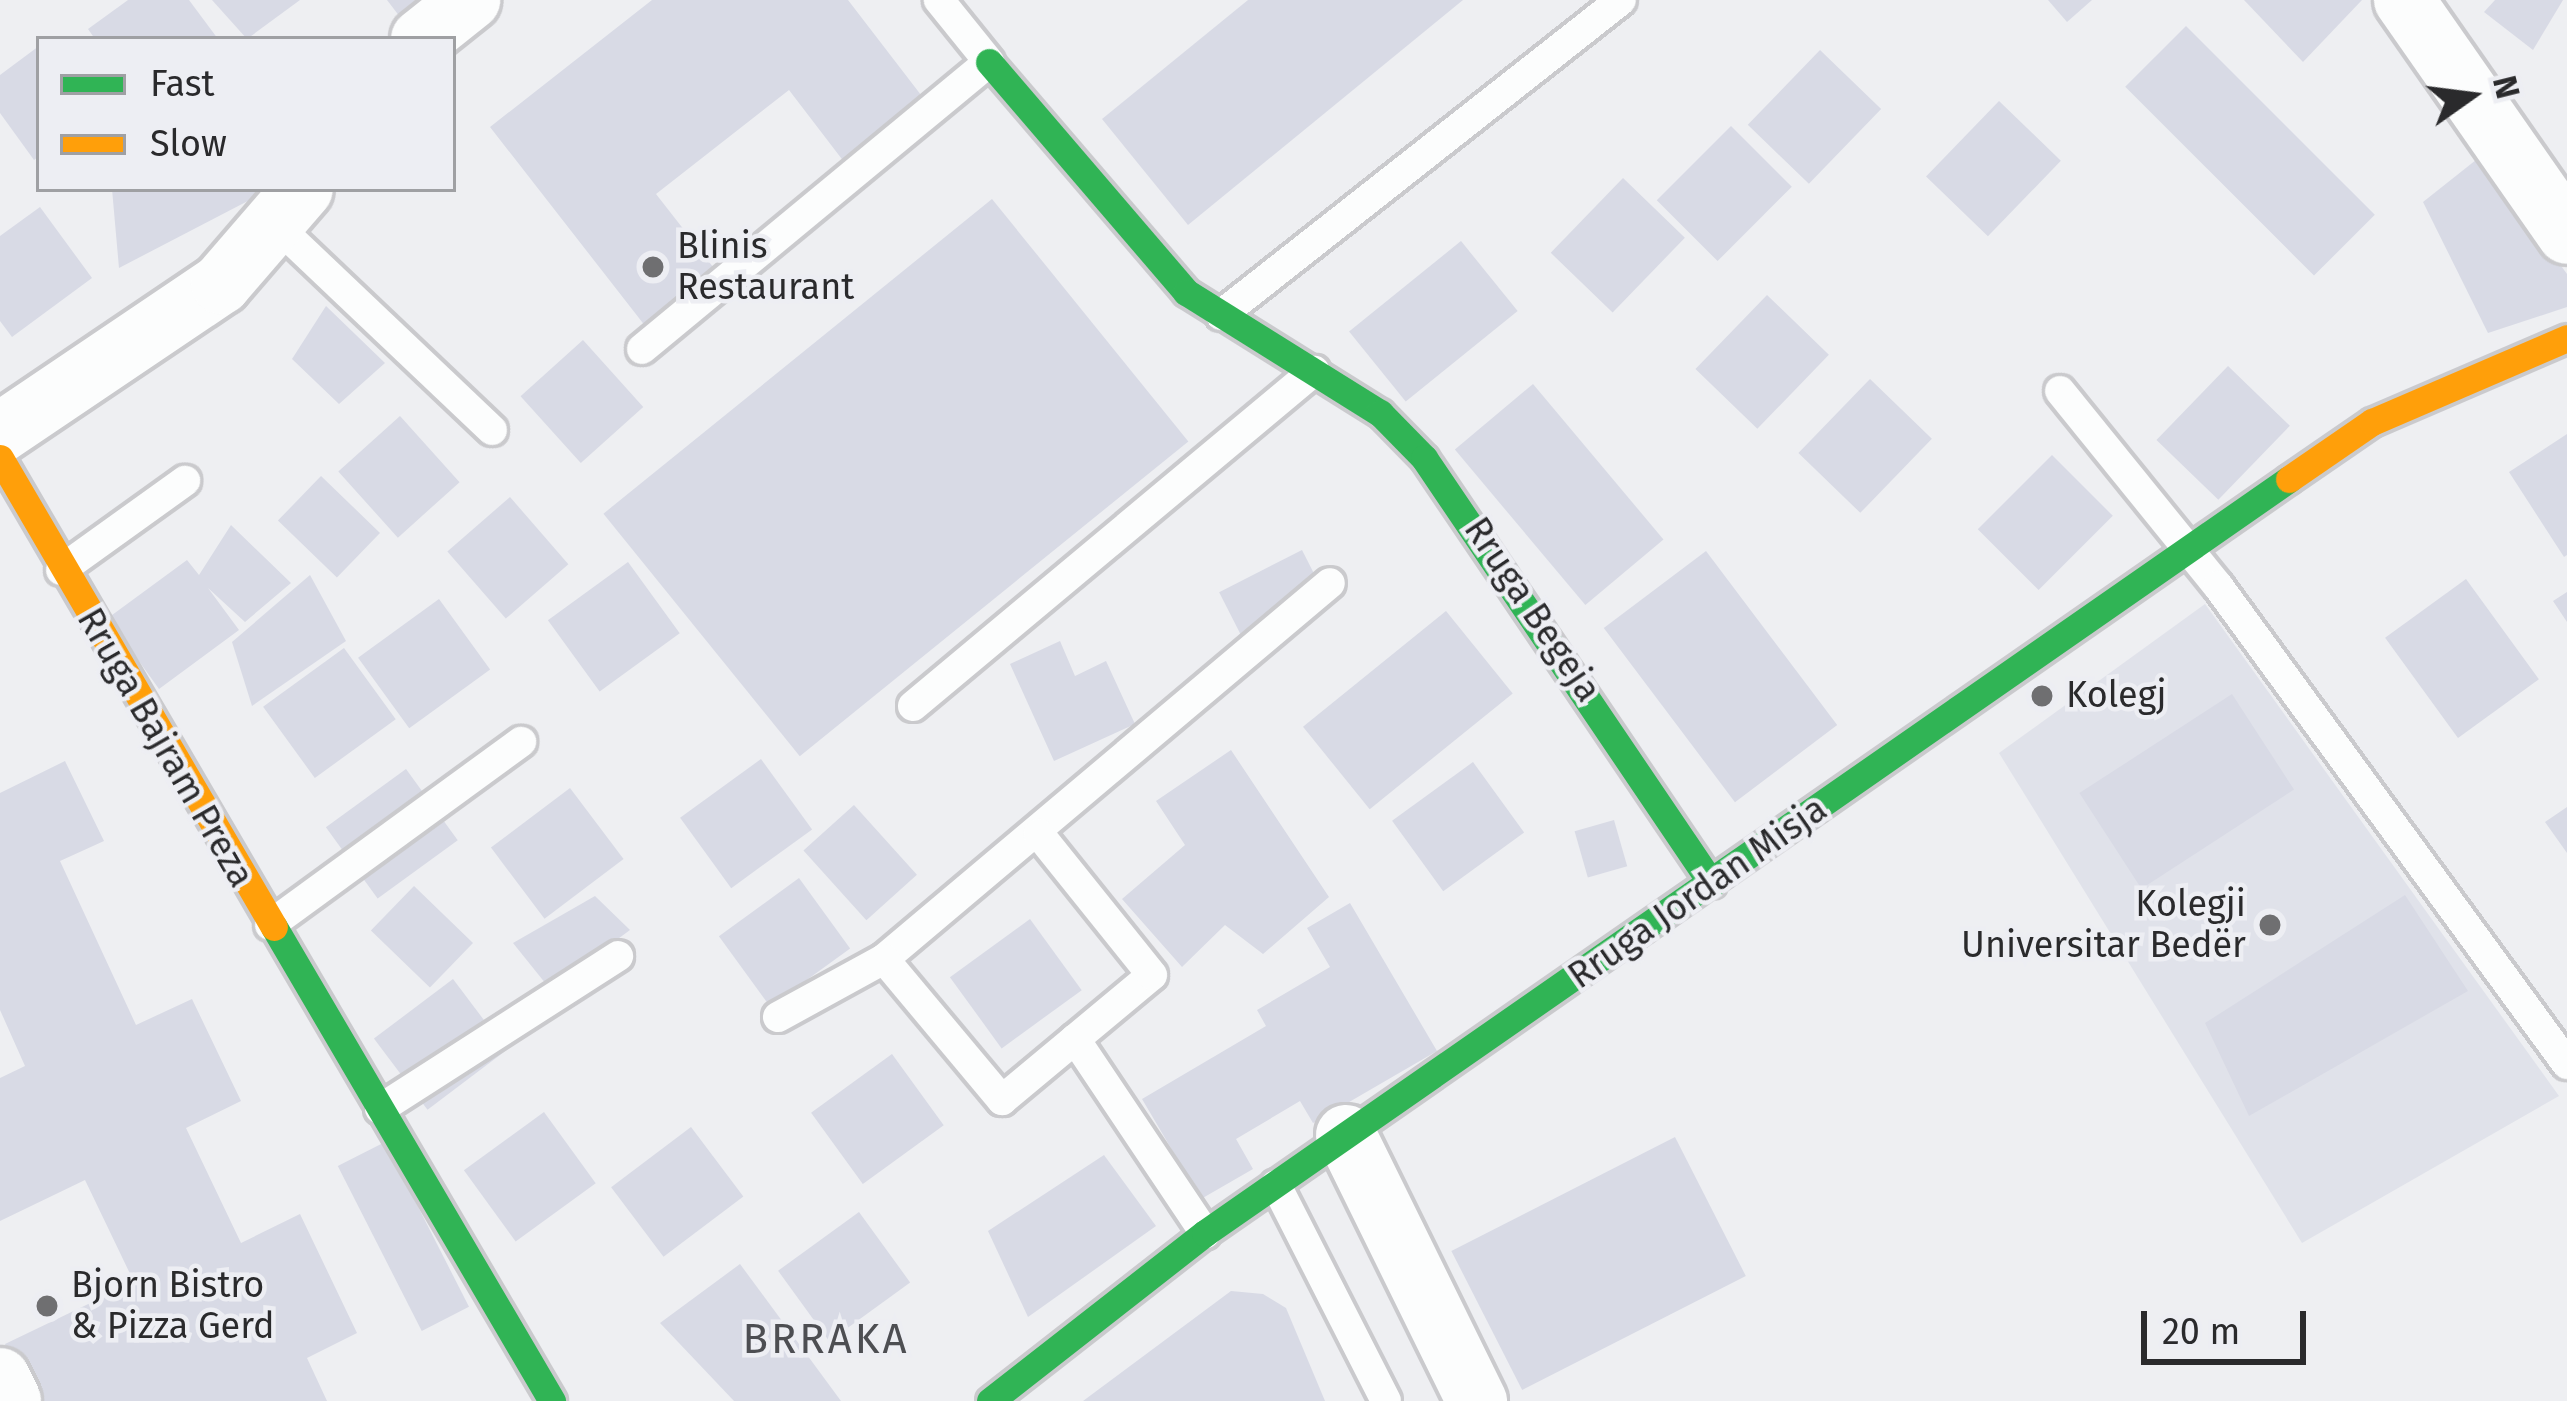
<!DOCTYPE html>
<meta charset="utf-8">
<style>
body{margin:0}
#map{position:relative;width:2567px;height:1401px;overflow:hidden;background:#eeeff2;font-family:"Fira Sans",sans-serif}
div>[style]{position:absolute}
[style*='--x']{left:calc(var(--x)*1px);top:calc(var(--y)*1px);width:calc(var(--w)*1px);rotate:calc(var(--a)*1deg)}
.built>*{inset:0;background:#e0e2ea}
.building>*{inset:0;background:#d8dae5;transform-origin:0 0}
.roads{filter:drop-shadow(3px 0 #cacacd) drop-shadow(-3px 0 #cacacd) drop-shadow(0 3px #cacacd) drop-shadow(0 -3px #cacacd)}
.lane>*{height:30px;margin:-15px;padding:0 15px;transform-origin:15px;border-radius:15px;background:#fcfdfd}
.street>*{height:60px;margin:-30px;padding:0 30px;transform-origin:30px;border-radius:30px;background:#fcfdfd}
.fast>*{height:27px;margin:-13.5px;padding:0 13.5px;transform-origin:13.5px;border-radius:13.5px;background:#30b455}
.slow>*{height:27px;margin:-13.5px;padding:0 13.5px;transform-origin:13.5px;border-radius:13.5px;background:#ff9f0a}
.dots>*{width:33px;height:33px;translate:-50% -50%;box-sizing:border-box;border:6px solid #edeef3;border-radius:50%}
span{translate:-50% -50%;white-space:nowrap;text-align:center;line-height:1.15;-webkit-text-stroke:9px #edeef3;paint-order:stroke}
.poi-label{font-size:36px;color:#2a2a2c}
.left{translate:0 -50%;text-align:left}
.right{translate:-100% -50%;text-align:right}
.street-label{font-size:36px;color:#2a2a2c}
.quarter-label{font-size:42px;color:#4d4e52;letter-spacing:3px}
.legend{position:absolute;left:36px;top:36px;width:420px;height:156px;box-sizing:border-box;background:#edeef3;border:3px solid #9fa0a3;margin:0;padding:15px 21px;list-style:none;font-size:36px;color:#2a2a2c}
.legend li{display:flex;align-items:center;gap:24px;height:60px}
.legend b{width:60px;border:3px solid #9fa0a3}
.north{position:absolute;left:2411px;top:36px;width:120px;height:120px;-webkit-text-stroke:9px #edeef3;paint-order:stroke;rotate:76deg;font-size:33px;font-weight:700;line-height:48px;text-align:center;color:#2a2a2c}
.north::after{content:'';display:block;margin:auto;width:42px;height:54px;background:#2a2a2c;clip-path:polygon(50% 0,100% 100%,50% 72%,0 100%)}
.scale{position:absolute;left:2141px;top:1311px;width:165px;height:54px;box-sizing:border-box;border:6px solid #2a2a2c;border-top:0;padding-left:15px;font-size:36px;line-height:42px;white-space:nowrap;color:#2a2a2c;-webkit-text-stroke:9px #edeef3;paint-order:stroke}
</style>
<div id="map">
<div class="built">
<i style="clip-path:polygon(2205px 604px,2559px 1096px,2302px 1243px,1999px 753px)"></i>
</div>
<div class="building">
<i style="clip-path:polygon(128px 0,189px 0,218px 39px,95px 39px,88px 29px)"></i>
<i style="clip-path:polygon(212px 0,300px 0,247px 39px)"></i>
<i style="clip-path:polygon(387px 0,422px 0,400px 17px)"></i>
<i style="clip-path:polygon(652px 0,848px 0,931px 108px,851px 171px,789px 90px,656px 194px,731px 290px,660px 345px,490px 127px)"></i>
<i style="clip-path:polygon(1248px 0,1463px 0,1188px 225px,1102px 119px)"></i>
<i style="clip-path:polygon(2048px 0,2092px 0,2067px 22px)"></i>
<i style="clip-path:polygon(2244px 0,2362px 0,2303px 62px)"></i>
<i style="clip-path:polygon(2495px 0,2563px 0,2533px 50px,2484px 12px)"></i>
<i style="left:2186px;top:26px;width:267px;height:86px;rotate:45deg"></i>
<i style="clip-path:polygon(39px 46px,39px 156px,34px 160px,0 113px,0 75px)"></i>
<i style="left:1820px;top:50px;width:85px;height:104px;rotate:44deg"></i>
<i style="left:1999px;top:101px;width:86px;height:105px;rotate:44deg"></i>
<i style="left:1731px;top:126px;width:86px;height:105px;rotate:45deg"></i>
<i style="clip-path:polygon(2481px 156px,2567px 274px,2567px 307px,2488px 333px,2423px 202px)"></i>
<i style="left:1623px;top:178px;width:86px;height:104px;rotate:44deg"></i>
<i style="clip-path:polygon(112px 189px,263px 189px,265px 192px,119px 268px)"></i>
<i style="left:992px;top:199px;width:312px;height:500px;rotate:51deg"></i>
<i style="clip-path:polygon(40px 207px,92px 278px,12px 337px,0 321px,0 236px)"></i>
<i style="left:1461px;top:241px;width:90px;height:144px;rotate:51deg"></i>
<i style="left:1767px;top:295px;width:86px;height:103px;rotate:44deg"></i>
<i style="clip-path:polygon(326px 306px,385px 363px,339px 404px,292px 359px)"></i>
<i style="left:583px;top:340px;width:90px;height:84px;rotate:48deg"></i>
<i style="left:2228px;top:366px;width:86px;height:103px;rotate:44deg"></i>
<i style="left:1870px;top:379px;width:86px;height:103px;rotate:44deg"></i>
<i style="left:1533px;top:384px;width:203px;height:102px;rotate:50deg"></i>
<i style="left:400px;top:416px;width:89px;height:83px;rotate:48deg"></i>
<i style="clip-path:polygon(2567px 434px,2567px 555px,2564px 557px,2509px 472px)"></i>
<i style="left:2052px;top:455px;width:86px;height:105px;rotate:45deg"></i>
<i style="left:321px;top:476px;width:82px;height:62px;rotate:44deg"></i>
<i style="left:510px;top:497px;width:89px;height:83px;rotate:49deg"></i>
<i style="clip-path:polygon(231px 525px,291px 583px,245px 622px,208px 588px,239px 630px,159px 689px,108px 618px,187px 560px,199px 575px)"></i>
<i style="left:1302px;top:550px;width:55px;height:93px;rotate:63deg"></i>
<i style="left:1706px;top:551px;width:218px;height:128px;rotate:53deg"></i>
<i style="left:628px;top:562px;width:88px;height:99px;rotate:54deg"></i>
<i style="clip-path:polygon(310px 575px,346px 641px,252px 706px,232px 642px)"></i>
<i style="left:2466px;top:579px;width:124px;height:100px;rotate:54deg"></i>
<i style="clip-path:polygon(2567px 592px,2567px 622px,2553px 601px)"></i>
<i style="left:439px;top:599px;width:87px;height:100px;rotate:54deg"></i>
<i style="left:1446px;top:611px;width:106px;height:184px;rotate:51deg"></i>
<i style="clip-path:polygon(1060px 641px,1075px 676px,1106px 661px,1135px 724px,1054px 761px,1010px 664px)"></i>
<i style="left:344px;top:648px;width:88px;height:100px;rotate:54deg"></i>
<i style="left:2232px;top:694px;width:114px;height:182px;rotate:57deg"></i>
<i style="clip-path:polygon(1231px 750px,1329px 897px,1263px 954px,1225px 925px,1182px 967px,1122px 899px,1185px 845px,1156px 801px)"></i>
<i style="left:761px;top:759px;width:87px;height:100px;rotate:54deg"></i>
<i style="clip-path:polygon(65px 761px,104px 841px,60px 861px,136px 1025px,192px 999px,241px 1101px,186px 1128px,241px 1243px,300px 1214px,357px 1333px,307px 1358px,327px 1401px,33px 1401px,5px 1344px,134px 1282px,85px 1180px,0 1221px,0 1078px,25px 1066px,0 1010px,0 793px)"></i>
<i style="left:1473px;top:762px;width:87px;height:100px;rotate:54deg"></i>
<i style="left:406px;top:769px;width:88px;height:99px;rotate:54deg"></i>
<i style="left:570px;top:788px;width:89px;height:99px;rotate:53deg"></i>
<i style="left:854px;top:805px;width:94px;height:68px;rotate:48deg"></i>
<i style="clip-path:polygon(2567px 807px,2567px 853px,2545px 822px)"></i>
<i style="left:1614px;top:820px;width:48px;height:41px;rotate:74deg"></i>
<i style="left:799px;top:878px;width:87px;height:99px;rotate:54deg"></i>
<i style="left:414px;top:886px;width:82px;height:62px;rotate:44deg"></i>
<i style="clip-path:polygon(2405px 895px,2468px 991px,2249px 1116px,2205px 1023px)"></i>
<i style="clip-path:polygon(595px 896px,630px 930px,550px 989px,513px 943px)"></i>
<i style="clip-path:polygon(1350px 903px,1437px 1051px,1313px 1123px,1300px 1101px,1236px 1139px,1253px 1169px,1201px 1199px,1142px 1099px,1266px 1026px,1257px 1010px,1330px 967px,1307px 928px)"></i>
<i style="left:1030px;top:919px;width:88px;height:99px;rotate:54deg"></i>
<i style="left:453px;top:979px;width:89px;height:99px;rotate:53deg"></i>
<i style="left:892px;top:1054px;width:88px;height:100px;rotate:54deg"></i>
<i style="left:544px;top:1112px;width:88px;height:99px;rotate:54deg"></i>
<i style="left:691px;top:1127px;width:87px;height:100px;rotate:53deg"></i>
<i style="left:1675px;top:1137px;width:156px;height:251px;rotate:63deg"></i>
<i style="left:385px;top:1142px;width:185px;height:53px;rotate:63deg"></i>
<i style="clip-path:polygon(1104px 1155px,1156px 1226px,1028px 1317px,988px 1231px)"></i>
<i style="left:859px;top:1212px;width:87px;height:100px;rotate:54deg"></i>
<i style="clip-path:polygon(740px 1264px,841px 1401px,734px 1401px,660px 1323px)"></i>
<i style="clip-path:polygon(1231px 1291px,1263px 1294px,1286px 1308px,1325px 1401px,1083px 1401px)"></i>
</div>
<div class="roads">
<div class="lane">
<i style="--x:278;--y:227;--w:295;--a:43.5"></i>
<i style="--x:1221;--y:315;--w:509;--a:-38.22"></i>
<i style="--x:642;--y:349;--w:450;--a:-39.6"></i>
<i style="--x:989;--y:62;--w:80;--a:-128.9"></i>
<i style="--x:2060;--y:391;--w:251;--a:51"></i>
<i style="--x:2218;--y:586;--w:592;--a:53.87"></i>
<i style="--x:61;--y:570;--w:153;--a:-35.7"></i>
<i style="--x:913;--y:706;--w:523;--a:-39.88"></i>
<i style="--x:270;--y:925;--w:311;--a:-36.1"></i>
<i style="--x:884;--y:959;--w:583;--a:-40.13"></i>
<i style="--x:778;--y:1017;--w:121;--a:-28.7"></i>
<i style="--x:884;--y:959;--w:184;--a:50.1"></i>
<i style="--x:1002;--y:1100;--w:195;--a:-39.8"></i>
<i style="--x:1152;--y:975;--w:181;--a:-128.7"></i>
<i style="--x:1075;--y:1039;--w:234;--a:56.2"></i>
<i style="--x:380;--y:1109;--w:283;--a:-32.7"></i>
<i style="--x:1276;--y:1185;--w:242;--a:63"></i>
</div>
<div class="street">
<i style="--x:2404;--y:0;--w:285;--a:55.1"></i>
<i style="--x:421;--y:39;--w:63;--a:-38.5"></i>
<i style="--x:0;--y:433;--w:267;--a:-34"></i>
<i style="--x:221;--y:284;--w:125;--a:-49.2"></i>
<i style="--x:1346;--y:1135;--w:297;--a:63.8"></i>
<i style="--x:0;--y:1378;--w:25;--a:64"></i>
</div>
<div class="fast">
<i style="--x:989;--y:62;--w:303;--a:49.4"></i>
<i style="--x:1186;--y:292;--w:229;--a:32"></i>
<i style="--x:1380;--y:413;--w:63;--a:45.6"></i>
<i style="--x:1424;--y:458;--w:514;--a:55.94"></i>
<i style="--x:274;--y:927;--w:550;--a:59.61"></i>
<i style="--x:990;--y:1401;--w:273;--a:-38"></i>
<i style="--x:1205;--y:1233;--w:1320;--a:-34.82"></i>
</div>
<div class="slow">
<i style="--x:0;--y:458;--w:543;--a:59.71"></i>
<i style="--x:2289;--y:479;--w:101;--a:-34.5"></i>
<i style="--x:2372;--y:422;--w:212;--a:-23.3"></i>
</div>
</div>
<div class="dots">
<i style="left:653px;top:267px;background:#6f6f71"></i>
<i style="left:2042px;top:696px;background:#6f6f71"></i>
<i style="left:2270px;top:925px;background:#6f6f71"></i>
<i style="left:47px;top:1306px;background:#6f6f71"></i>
</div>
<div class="poi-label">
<span class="left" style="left:677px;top:267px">Blinis<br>Restaurant</span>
<span class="left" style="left:2066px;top:696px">Kolegj</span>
<span class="right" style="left:2246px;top:925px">Kolegji<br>Universitar Bedër</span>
<span class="left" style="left:71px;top:1306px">Bjorn Bistro<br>&amp; Pizza Gerd</span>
</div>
<div class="street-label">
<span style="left:1532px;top:610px;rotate:56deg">Rruga Begeja</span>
<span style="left:165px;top:748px;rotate:60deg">Rruga Bajram Preza</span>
<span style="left:1698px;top:893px;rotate:-35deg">Rruga Jordan Misja</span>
</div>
<div class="quarter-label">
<span style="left:826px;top:1339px">BRRAKA</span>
</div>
<ul class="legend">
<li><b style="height:15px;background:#30b455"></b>Fast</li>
<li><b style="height:15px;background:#ff9f0a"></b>Slow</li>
</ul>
<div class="north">N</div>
<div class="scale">20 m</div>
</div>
